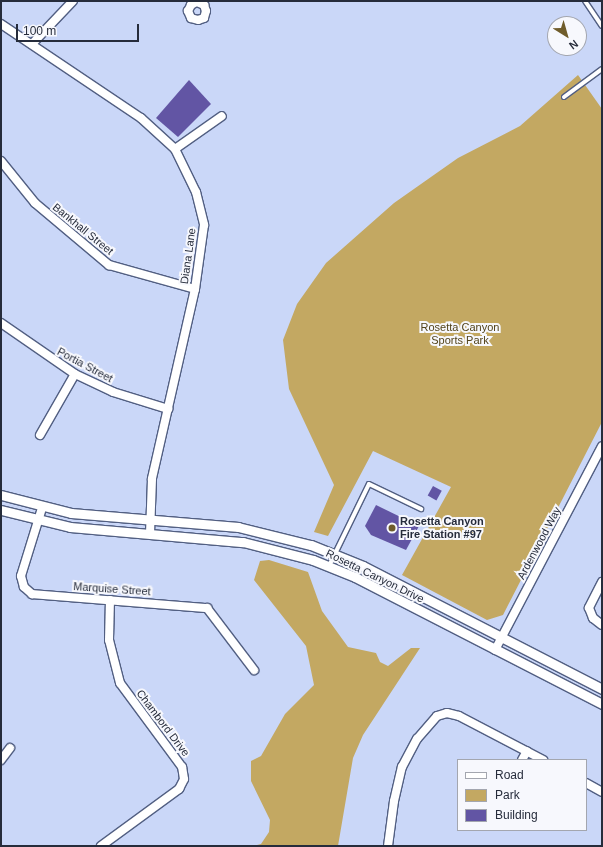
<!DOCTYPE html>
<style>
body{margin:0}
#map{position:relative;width:603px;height:847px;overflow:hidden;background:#cad7f8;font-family:Arial,sans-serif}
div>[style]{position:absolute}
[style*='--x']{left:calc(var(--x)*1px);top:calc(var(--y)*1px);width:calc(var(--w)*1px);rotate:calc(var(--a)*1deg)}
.green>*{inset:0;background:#c3a862}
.building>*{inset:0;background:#6255a4;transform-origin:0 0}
.roads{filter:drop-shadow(1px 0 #525f82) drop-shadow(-1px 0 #525f82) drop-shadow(0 1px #525f82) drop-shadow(0 -1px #525f82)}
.service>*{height:4px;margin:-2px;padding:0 2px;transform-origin:2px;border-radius:2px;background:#fff}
.minor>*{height:8px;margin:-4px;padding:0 4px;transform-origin:4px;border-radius:4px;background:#fff}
.tertiary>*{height:9px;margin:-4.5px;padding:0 4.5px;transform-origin:4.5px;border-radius:4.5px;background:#fff}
.dots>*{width:11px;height:11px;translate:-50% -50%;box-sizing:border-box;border:2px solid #f7f8fd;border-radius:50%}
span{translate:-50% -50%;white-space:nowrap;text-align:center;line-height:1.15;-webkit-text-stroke:4px #f7f8fd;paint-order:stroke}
.street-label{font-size:11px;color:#262c3b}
.park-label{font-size:11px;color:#52431b}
.poi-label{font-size:11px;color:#262c3b;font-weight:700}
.left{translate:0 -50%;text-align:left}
.frame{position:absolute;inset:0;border:2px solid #262c3b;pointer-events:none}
.legend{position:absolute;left:457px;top:759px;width:130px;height:72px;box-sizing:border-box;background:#f7f8fd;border:1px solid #a3a6af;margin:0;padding:5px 7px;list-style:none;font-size:12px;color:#262c3b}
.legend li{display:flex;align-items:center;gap:8px;height:20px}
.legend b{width:20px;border:1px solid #a3a6af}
.north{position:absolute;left:547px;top:16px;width:40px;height:40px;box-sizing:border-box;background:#f7f8fd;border:1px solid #a3a6af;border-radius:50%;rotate:143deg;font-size:11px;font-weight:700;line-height:16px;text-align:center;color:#262c3b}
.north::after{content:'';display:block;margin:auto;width:14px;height:18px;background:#6f5c2b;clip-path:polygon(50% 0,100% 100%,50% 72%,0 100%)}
.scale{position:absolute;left:16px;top:24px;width:123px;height:18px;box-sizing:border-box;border:2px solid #262c3b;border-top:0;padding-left:5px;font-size:12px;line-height:14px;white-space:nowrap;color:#262c3b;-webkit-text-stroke:3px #f7f8fd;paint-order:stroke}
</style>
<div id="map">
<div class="green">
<i style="clip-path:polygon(578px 75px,602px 109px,602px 422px,503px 615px,487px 620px,402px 575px,451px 487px,373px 451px,328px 536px,314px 532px,334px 485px,289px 389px,283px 340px,297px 304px,326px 263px,394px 203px,458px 158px,520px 126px)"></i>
<i style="clip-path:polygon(269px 560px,308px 572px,322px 611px,348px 647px,376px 653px,380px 662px,388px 666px,411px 648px,420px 648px,363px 735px,353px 758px,338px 846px,253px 846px,261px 844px,269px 832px,270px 820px,251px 781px,251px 761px,261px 756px,285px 714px,314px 685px,306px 646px,254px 580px,260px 561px)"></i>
</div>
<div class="building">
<i style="clip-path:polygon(189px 80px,211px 104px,178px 137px,156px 118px)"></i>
<i style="left:433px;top:486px;width:10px;height:11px;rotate:29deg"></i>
<i style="clip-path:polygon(376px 505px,419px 526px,406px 550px,371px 535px,365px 526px)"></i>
</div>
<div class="roads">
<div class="service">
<i style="--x:585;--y:1;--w:30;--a:56"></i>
<i style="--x:564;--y:97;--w:47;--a:-36.4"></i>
<i style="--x:329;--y:566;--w:91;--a:-64"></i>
<i style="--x:369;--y:484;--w:58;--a:25.7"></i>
</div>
<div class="minor">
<i style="--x:197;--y:2;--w:8;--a:23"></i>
<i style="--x:204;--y:5;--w:6;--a:72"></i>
<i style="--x:206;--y:11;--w:7;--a:106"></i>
<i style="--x:204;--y:18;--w:6;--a:162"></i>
<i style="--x:198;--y:20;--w:7;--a:-164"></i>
<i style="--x:191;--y:18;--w:8;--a:-113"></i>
<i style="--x:188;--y:11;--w:7;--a:-63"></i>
<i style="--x:191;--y:5;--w:8;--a:-30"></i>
<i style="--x:1;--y:24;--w:169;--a:33.9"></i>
<i style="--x:141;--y:118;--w:46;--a:42.4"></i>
<i style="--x:175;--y:149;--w:48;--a:64"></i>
<i style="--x:196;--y:192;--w:34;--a:76"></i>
<i style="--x:204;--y:225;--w:65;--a:98"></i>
<i style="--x:195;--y:289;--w:195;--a:102.8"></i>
<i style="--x:152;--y:479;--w:55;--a:92.1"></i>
<i style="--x:32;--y:44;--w:59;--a:-46.4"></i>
<i style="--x:175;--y:149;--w:57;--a:-35.1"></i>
<i style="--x:1;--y:161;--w:54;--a:51"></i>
<i style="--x:35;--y:203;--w:97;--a:40"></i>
<i style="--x:109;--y:265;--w:89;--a:15.6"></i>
<i style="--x:1;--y:323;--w:90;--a:34.6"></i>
<i style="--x:75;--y:374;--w:42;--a:25.3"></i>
<i style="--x:113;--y:392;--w:58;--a:17.2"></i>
<i style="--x:40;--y:435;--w:70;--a:-60.2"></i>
<i style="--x:42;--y:508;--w:71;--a:107.2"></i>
<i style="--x:21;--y:576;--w:11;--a:75"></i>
<i style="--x:24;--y:587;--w:11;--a:41"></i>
<i style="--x:32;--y:594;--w:176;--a:4.6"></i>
<i style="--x:207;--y:608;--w:78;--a:52.8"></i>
<i style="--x:602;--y:582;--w:29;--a:117"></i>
<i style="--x:589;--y:608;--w:11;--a:68"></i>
<i style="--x:593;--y:618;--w:11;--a:38"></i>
<i style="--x:495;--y:650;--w:230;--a:-62.3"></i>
<i style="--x:1;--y:760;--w:15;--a:-53"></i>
<i style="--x:522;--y:760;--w:10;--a:-61"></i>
<i style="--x:586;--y:783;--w:18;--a:29"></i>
<i style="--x:101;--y:846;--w:97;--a:-36.2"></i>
<i style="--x:179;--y:789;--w:11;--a:-63"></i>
<i style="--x:184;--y:779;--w:12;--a:-99"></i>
<i style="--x:182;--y:767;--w:104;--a:-126.4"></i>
<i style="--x:120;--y:683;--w:44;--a:-104.3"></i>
<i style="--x:109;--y:640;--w:40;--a:-88.6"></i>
<i style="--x:388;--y:846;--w:45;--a:-82.4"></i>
<i style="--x:394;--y:801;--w:35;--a:-77"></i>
<i style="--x:402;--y:767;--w:32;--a:-62"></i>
<i style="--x:417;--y:739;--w:30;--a:-49"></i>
<i style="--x:437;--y:716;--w:10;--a:-17"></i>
<i style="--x:447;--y:713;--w:12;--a:14"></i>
<i style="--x:459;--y:716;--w:95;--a:27.6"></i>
</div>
<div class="tertiary">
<i style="--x:1;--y:495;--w:72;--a:14.4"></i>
<i style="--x:71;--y:513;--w:168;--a:4.8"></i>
<i style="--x:238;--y:527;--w:75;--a:13.9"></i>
<i style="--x:311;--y:545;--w:56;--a:22"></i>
<i style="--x:363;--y:566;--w:269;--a:27.2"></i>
<i style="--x:1;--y:510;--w:71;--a:13.8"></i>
<i style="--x:70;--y:527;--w:174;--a:5"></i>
<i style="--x:243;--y:542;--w:72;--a:14.4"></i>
<i style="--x:313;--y:560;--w:45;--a:22"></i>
<i style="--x:355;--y:577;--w:278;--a:27.2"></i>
</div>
</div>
<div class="dots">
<i style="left:392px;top:528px;background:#6f5c2b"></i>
</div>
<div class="street-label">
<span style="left:83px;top:229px;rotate:39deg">Bankhall Street</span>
<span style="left:188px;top:256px;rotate:-82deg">Diana Lane</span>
<span style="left:85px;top:365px;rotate:28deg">Portia Street</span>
<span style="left:539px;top:543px;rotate:-62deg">Ardenwood Way</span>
<span style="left:375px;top:576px;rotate:26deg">Rosetta Canyon Drive</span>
<span style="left:112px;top:589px;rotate:4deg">Marquise Street</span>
<span style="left:163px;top:723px;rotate:53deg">Chambord Drive</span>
</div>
<div class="park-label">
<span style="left:460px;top:334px">Rosetta Canyon<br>Sports Park</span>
</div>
<div class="poi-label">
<span class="left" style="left:400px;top:528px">Rosetta Canyon<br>Fire Station #97</span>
</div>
<div class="frame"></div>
<ul class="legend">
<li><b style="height:5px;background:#fff"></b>Road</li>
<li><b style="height:11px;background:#c3a862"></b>Park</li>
<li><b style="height:11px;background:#6255a4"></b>Building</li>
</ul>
<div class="north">N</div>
<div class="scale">100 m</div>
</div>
